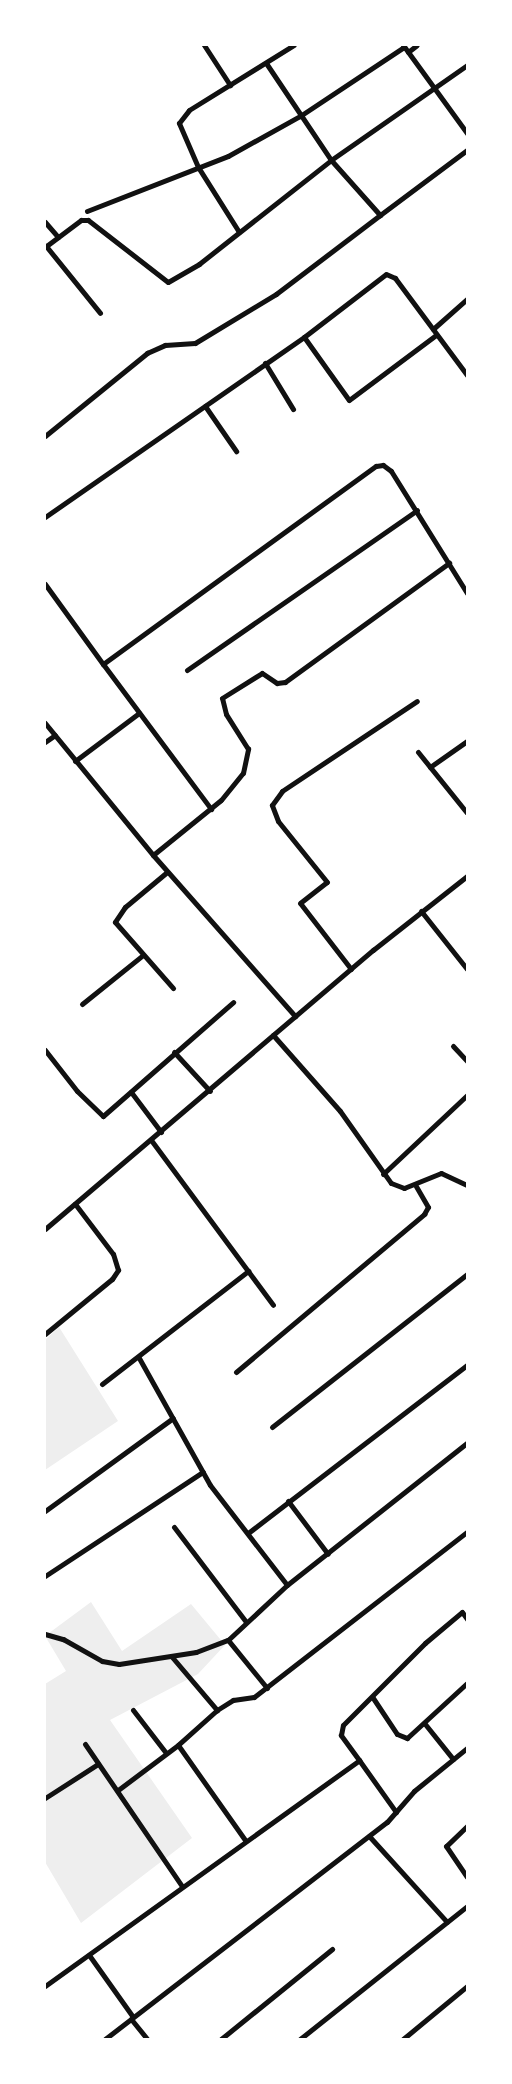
<!DOCTYPE html>
<style>
body{margin:0}
#map{position:relative;width:512px;height:2084px;overflow:hidden;background:#fff;font-family:Barlow,sans-serif}
div>[style]{position:absolute}
[style*='--x']{left:calc(var(--x)*1px);top:calc(var(--y)*1px);width:calc(var(--w)*1px);rotate:calc(var(--a)*1deg)}
.green>*{inset:0;background:#eee}
.minor>*{height:5px;margin:-2.5px;padding:0 2.5px;transform-origin:2.5px;border-radius:2.5px;background:#111}
span{translate:-50% -50%;white-space:nowrap;text-align:center;line-height:1.15;-webkit-text-stroke:5px #fff;paint-order:stroke}
.frame{position:absolute;inset:0;border:46px solid #fff;pointer-events:none}
</style>
<div id="map">
<div class="green">
<i style="clip-path:polygon(59px 1327px,118px 1421px,45px 1470px,45px 1340px)"></i>
<i style="clip-path:polygon(91px 1602px,122px 1651px,191px 1604px,225px 1645px,198px 1674px,110px 1720px,192px 1838px,81px 1923px,45px 1862px,45px 1684px,66px 1671px,45px 1636px)"></i>
</div>
<div class="minor">
<i style="--x:204;--y:45;--w:48;--a:57"></i>
<i style="--x:403;--y:45;--w:109;--a:54"></i>
<i style="--x:408;--y:52;--w:11;--a:-38"></i>
<i style="--x:266;--y:63;--w:117;--a:56.2"></i>
<i style="--x:331;--y:160;--w:166;--a:-34.9"></i>
<i style="--x:87;--y:211;--w:151;--a:-21.3"></i>
<i style="--x:228;--y:156;--w:82;--a:-29.1"></i>
<i style="--x:300;--y:116;--w:125;--a:-33.6"></i>
<i style="--x:45;--y:222;--w:20;--a:49"></i>
<i style="--x:239;--y:232;--w:77;--a:-122.2"></i>
<i style="--x:198;--y:167;--w:48;--a:-113.4"></i>
<i style="--x:179;--y:123;--w:16;--a:-52"></i>
<i style="--x:189;--y:110;--w:123;--a:-31.8"></i>
<i style="--x:46;--y:246;--w:86;--a:51.1"></i>
<i style="--x:45;--y:247;--w:45;--a:-36.9"></i>
<i style="--x:81;--y:220;--w:7;--a:0"></i>
<i style="--x:88;--y:220;--w:101;--a:37.8"></i>
<i style="--x:168;--y:282;--w:36;--a:-30"></i>
<i style="--x:199;--y:264;--w:168;--a:-38.2"></i>
<i style="--x:331;--y:160;--w:74;--a:48.3"></i>
<i style="--x:380;--y:215;--w:109;--a:-36.8"></i>
<i style="--x:433;--y:329;--w:45;--a:-41.4"></i>
<i style="--x:304;--y:337;--w:77;--a:54.5"></i>
<i style="--x:349;--y:400;--w:109;--a:-36.8"></i>
<i style="--x:265;--y:363;--w:54;--a:58.7"></i>
<i style="--x:205;--y:406;--w:55;--a:55.4"></i>
<i style="--x:45;--y:436;--w:132;--a:-39.1"></i>
<i style="--x:147;--y:353;--w:20;--a:-24"></i>
<i style="--x:165;--y:345;--w:30;--a:-4"></i>
<i style="--x:195;--y:343;--w:95;--a:-31.2"></i>
<i style="--x:276;--y:294;--w:131;--a:-37.2"></i>
<i style="--x:45;--y:517;--w:315;--a:-34.8"></i>
<i style="--x:304;--y:337;--w:103;--a:-37.5"></i>
<i style="--x:386;--y:274;--w:10;--a:24"></i>
<i style="--x:395;--y:278;--w:121;--a:53.4"></i>
<i style="--x:45;--y:584;--w:99;--a:54.1"></i>
<i style="--x:103;--y:664;--w:337;--a:-36"></i>
<i style="--x:376;--y:466;--w:7;--a:-8"></i>
<i style="--x:383;--y:465;--w:10;--a:37"></i>
<i style="--x:391;--y:471;--w:144;--a:58.1"></i>
<i style="--x:103;--y:664;--w:181;--a:53.3"></i>
<i style="--x:187;--y:670;--w:280;--a:-34.8"></i>
<i style="--x:45;--y:723;--w:171;--a:50.7"></i>
<i style="--x:153;--y:855;--w:215;--a:48.6"></i>
<i style="--x:45;--y:742;--w:12;--a:-35"></i>
<i style="--x:418;--y:752;--w:78;--a:51.2"></i>
<i style="--x:75;--y:761;--w:80;--a:-36.9"></i>
<i style="--x:430;--y:767;--w:45;--a:-35.1"></i>
<i style="--x:153;--y:855;--w:87;--a:-39"></i>
<i style="--x:221;--y:800;--w:35;--a:-51"></i>
<i style="--x:243;--y:773;--w:25;--a:-78"></i>
<i style="--x:248;--y:749;--w:41;--a:-122.2"></i>
<i style="--x:226;--y:714;--w:16;--a:-104"></i>
<i style="--x:222;--y:698;--w:47;--a:-32"></i>
<i style="--x:262;--y:673;--w:18;--a:34"></i>
<i style="--x:277;--y:683;--w:8;--a:-7"></i>
<i style="--x:285;--y:682;--w:203;--a:-36"></i>
<i style="--x:167;--y:872;--w:55;--a:140.2"></i>
<i style="--x:125;--y:907;--w:18;--a:124"></i>
<i style="--x:115;--y:922;--w:88;--a:48.7"></i>
<i style="--x:421;--y:911;--w:74;--a:51.6"></i>
<i style="--x:351;--y:969;--w:83;--a:-127.7"></i>
<i style="--x:300;--y:903;--w:34;--a:-38"></i>
<i style="--x:327;--y:882;--w:78;--a:-128.8"></i>
<i style="--x:278;--y:821;--w:17;--a:-111"></i>
<i style="--x:272;--y:805;--w:17;--a:-54"></i>
<i style="--x:282;--y:791;--w:162;--a:-33.7"></i>
<i style="--x:82;--y:1004;--w:78;--a:-38.8"></i>
<i style="--x:273;--y:1035;--w:101;--a:48.6"></i>
<i style="--x:340;--y:1111;--w:88;--a:54.7"></i>
<i style="--x:391;--y:1183;--w:14;--a:21"></i>
<i style="--x:404;--y:1188;--w:40;--a:-22"></i>
<i style="--x:441;--y:1173;--w:29;--a:25"></i>
<i style="--x:453;--y:1046;--w:21;--a:47"></i>
<i style="--x:45;--y:1050;--w:52;--a:52"></i>
<i style="--x:77;--y:1091;--w:36;--a:44"></i>
<i style="--x:103;--y:1116;--w:173;--a:-41.2"></i>
<i style="--x:174;--y:1052;--w:53;--a:47.3"></i>
<i style="--x:131;--y:1092;--w:50;--a:53.1"></i>
<i style="--x:151;--y:1140;--w:205;--a:53.5"></i>
<i style="--x:383;--y:1174;--w:115;--a:-43.2"></i>
<i style="--x:45;--y:1229;--w:431;--a:-40.4"></i>
<i style="--x:373;--y:950;--w:120;--a:-38.2"></i>
<i style="--x:45;--y:1334;--w:87;--a:-39.4"></i>
<i style="--x:112;--y:1279;--w:11;--a:-56"></i>
<i style="--x:118;--y:1270;--w:17;--a:-107"></i>
<i style="--x:113;--y:1254;--w:63;--a:-127.2"></i>
<i style="--x:139;--y:1358;--w:145;--a:60.8"></i>
<i style="--x:210;--y:1485;--w:126;--a:52.4"></i>
<i style="--x:236;--y:1372;--w:246;--a:-40"></i>
<i style="--x:424;--y:1214;--w:8;--a:-60"></i>
<i style="--x:428;--y:1207;--w:24;--a:-120"></i>
<i style="--x:102;--y:1384;--w:185;--a:-37.7"></i>
<i style="--x:272;--y:1427;--w:248;--a:-38.1"></i>
<i style="--x:288;--y:1501;--w:66;--a:53"></i>
<i style="--x:45;--y:1511;--w:158;--a:-36"></i>
<i style="--x:174;--y:1527;--w:119;--a:52.8"></i>
<i style="--x:248;--y:1533;--w:276;--a:-37.5"></i>
<i style="--x:45;--y:1576;--w:189;--a:-33.4"></i>
<i style="--x:45;--y:1634;--w:19;--a:16"></i>
<i style="--x:63;--y:1639;--w:45;--a:29.4"></i>
<i style="--x:102;--y:1661;--w:17;--a:10"></i>
<i style="--x:119;--y:1664;--w:78;--a:-8.9"></i>
<i style="--x:196;--y:1652;--w:34;--a:-21"></i>
<i style="--x:172;--y:1657;--w:70;--a:49.7"></i>
<i style="--x:217;--y:1710;--w:52;--a:138.1"></i>
<i style="--x:267;--y:1688;--w:62;--a:-129.1"></i>
<i style="--x:228;--y:1640;--w:81;--a:-43"></i>
<i style="--x:287;--y:1585;--w:229;--a:-38.3"></i>
<i style="--x:373;--y:1698;--w:43;--a:56.3"></i>
<i style="--x:397;--y:1734;--w:11;--a:22"></i>
<i style="--x:407;--y:1738;--w:81;--a:-42.5"></i>
<i style="--x:133;--y:1710;--w:54;--a:52.5"></i>
<i style="--x:217;--y:1710;--w:19;--a:-32"></i>
<i style="--x:233;--y:1700;--w:21;--a:-8"></i>
<i style="--x:254;--y:1697;--w:269;--a:-37.8"></i>
<i style="--x:425;--y:1724;--w:45;--a:51.3"></i>
<i style="--x:85;--y:1744;--w:172;--a:55.7"></i>
<i style="--x:359;--y:1760;--w:64;--a:54.6"></i>
<i style="--x:118;--y:1790;--w:75;--a:-36.9"></i>
<i style="--x:178;--y:1745;--w:116;--a:54.8"></i>
<i style="--x:45;--y:1798;--w:63;--a:-32.7"></i>
<i style="--x:467;--y:1826;--w:29;--a:136"></i>
<i style="--x:446;--y:1846;--w:37;--a:56"></i>
<i style="--x:369;--y:1836;--w:116;--a:47.8"></i>
<i style="--x:89;--y:1955;--w:76;--a:54.6"></i>
<i style="--x:45;--y:1986;--w:387;--a:-35.7"></i>
<i style="--x:359;--y:1760;--w:31;--a:-126"></i>
<i style="--x:341;--y:1735;--w:10;--a:-79"></i>
<i style="--x:343;--y:1725;--w:116;--a:-45"></i>
<i style="--x:425;--y:1643;--w:48;--a:-40"></i>
<i style="--x:462;--y:1612;--w:9;--a:54"></i>
<i style="--x:131;--y:2019;--w:26;--a:51"></i>
<i style="--x:105;--y:2039;--w:356;--a:-37.6"></i>
<i style="--x:387;--y:1822;--w:41;--a:-48.9"></i>
<i style="--x:414;--y:1791;--w:68;--a:-39.1"></i>
<i style="--x:221;--y:2039;--w:143;--a:-39"></i>
<i style="--x:300;--y:2039;--w:213;--a:-38.5"></i>
<i style="--x:403;--y:2039;--w:83;--a:-39.6"></i>
</div>
<div class="frame"></div>
</div>
